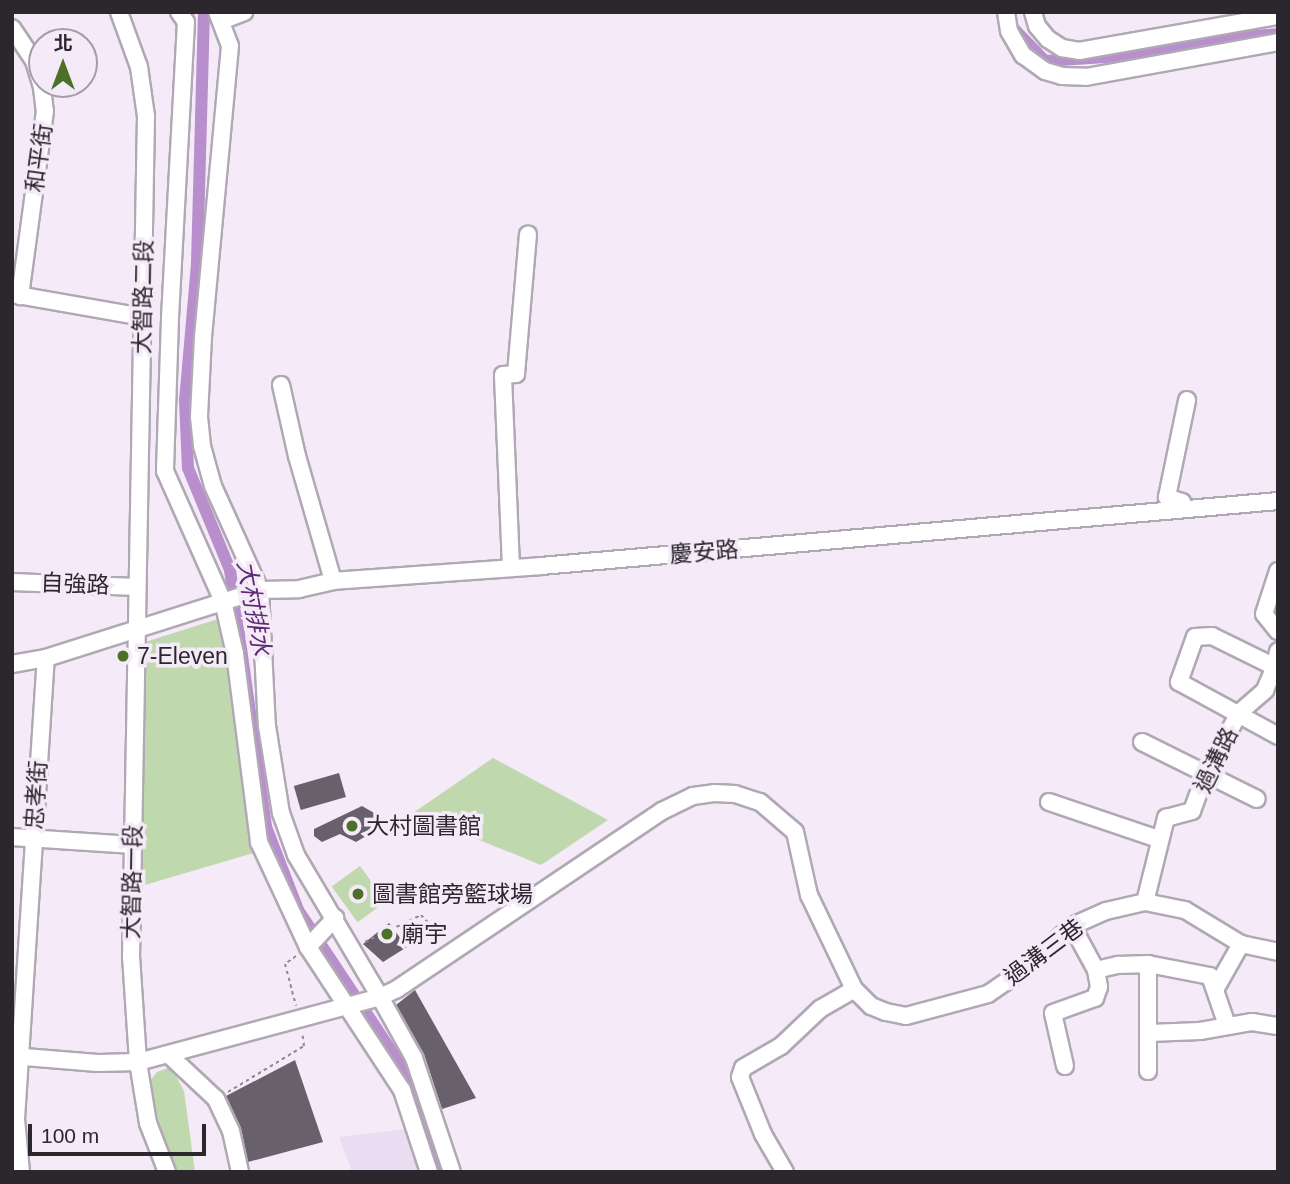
<!DOCTYPE html>
<meta charset="utf-8">
<style>
body{margin:0}
#map{position:relative;width:1290px;height:1184px;overflow:hidden;background:#f4eaf8;font-family:Arial,"Noto Sans TC",sans-serif}
div>[style]{position:absolute}
[style*='--x']{left:calc(var(--x)*1px);top:calc(var(--y)*1px);width:calc(var(--w)*1px);rotate:calc(var(--a)*1deg)}
.built>*{inset:0;background:#ebddf1}
.green>*{inset:0;background:#c0d8ad;transform-origin:0 0}
.canal>*{height:12px;margin:-6px;padding:0 6px;transform-origin:6px;border-radius:6px;background:#b98ecc}
.building>*{inset:0;background:#68606b;transform-origin:0 0}
.path>*{height:2px;margin-top:-1px;transform-origin:0;background:repeating-linear-gradient(90deg,#908993 0 3.5px,transparent 0 7px)}
.roads{filter:drop-shadow(2px 0 #b1a8b5) drop-shadow(-2px 0 #b1a8b5) drop-shadow(0 2px #b1a8b5) drop-shadow(0 -2px #b1a8b5)}
.minor>*{height:16px;margin:-8px;padding:0 8px;transform-origin:8px;border-radius:8px;background:#fff}
.dots>*{width:19px;height:19px;translate:-50% -50%;box-sizing:border-box;border:4px solid #f4eaf8;border-radius:50%}
span{translate:-50% -50%;white-space:nowrap;text-align:center;line-height:1.15;-webkit-text-stroke:7px #f4eaf8;paint-order:stroke}
.street-label{font-size:23px;color:#2b272c}
.poi-label{font-size:23px;color:#2b272c}
.left{translate:0 -50%;text-align:left}
.water-label{font-size:24px;color:#5f2a74;font-style:italic}
.frame{position:absolute;inset:0;border:14px solid #2b272c;pointer-events:none}
.north{position:absolute;left:28px;top:28px;width:70px;height:70px;box-sizing:border-box;background:#f4eaf8;border:2px solid #a49ca6;border-radius:50%;rotate:0deg;font-size:19px;font-weight:700;line-height:28px;text-align:center;color:#2b272c}
.north::after{content:'';display:block;margin:auto;width:24px;height:32px;background:#4d7028;clip-path:polygon(50% 0,100% 100%,50% 72%,0 100%)}
.scale{position:absolute;left:28px;top:1124px;width:178px;height:32px;box-sizing:border-box;border:4px solid #2b272c;border-top:0;padding-left:9px;font-size:21px;line-height:24px;white-space:nowrap;color:#2b272c;-webkit-text-stroke:5px #f4eaf8;paint-order:stroke}
</style>
<div id="map">
<div class="built">
<i style="clip-path:polygon(406px 1129px,420px 1172px,352px 1172px,339px 1137px)"></i>
</div>
<div class="green">
<i style="clip-path:polygon(221px 618px,260px 851px,138px 887px,142px 643px)"></i>
<i style="clip-path:polygon(493px 758px,608px 820px,541px 865px,413px 813px)"></i>
<i style="left:360px;top:866px;width:44px;height:35px;rotate:54deg"></i>
<i style="clip-path:polygon(171px 1067px,184px 1091px,195px 1172px,171px 1172px,149px 1082px,157px 1072px)"></i>
</div>
<div class="canal">
<i style="--x:204;--y:12;--w:252;--a:91.6"></i>
<i style="--x:197;--y:264;--w:137;--a:95"></i>
<i style="--x:185;--y:400;--w:68;--a:87.5"></i>
<i style="--x:188;--y:468;--w:110;--a:67.6"></i>
<i style="--x:230;--y:570;--w:260;--a:82"></i>
<i style="--x:266;--y:827;--w:89;--a:68.9"></i>
<i style="--x:298;--y:910;--w:209;--a:56.5"></i>
<i style="--x:413;--y:1084;--w:92;--a:72.3"></i>
<i style="--x:1014;--y:29;--w:45;--a:45.9"></i>
<i style="--x:1045;--y:61;--w:75;--a:-3.8"></i>
<i style="--x:1120;--y:56;--w:79;--a:-10.9"></i>
<i style="--x:1198;--y:41;--w:80;--a:-5"></i>
</div>
<div class="building">
<i style="left:339px;top:773px;width:25px;height:47px;rotate:74deg"></i>
<i style="clip-path:polygon(362px 806px,390px 822px,356px 842px,340px 834px,322px 842px,314px 836px,314px 829px)"></i>
<i style="clip-path:polygon(389px 923px,407px 947px,383px 962px,363px 944px)"></i>
<i style="clip-path:polygon(415px 990px,476px 1098px,442px 1109px,424px 1054px,396px 1005px)"></i>
<i style="clip-path:polygon(295px 1060px,323px 1142px,248px 1162px,241px 1128px,226px 1096px)"></i>
</div>
<div class="path">
<i style="--x:365;--y:942;--w:62;--a:-25.7"></i>
<i style="--x:421;--y:915;--w:34;--a:47"></i>
<i style="--x:296;--y:956;--w:14;--a:144"></i>
<i style="--x:285;--y:964;--w:43;--a:75.3"></i>
<i style="--x:228;--y:1092;--w:89;--a:-31.2"></i>
<i style="--x:304;--y:1046;--w:14;--a:-98"></i>
</div>
<div class="roads">
<div class="minor">
<i style="--x:119;--y:12;--w:59;--a:70"></i>
<i style="--x:139;--y:67;--w:49;--a:81.9"></i>
<i style="--x:146;--y:116;--w:840;--a:91.02"></i>
<i style="--x:131;--y:956;--w:106;--a:86.2"></i>
<i style="--x:138;--y:1062;--w:62;--a:80.7"></i>
<i style="--x:148;--y:1123;--w:53;--a:68.8"></i>
<i style="--x:179;--y:12;--w:12;--a:55"></i>
<i style="--x:186;--y:22;--w:297;--a:93.1"></i>
<i style="--x:170;--y:319;--w:152;--a:91.9"></i>
<i style="--x:165;--y:471;--w:142;--a:66"></i>
<i style="--x:223;--y:601;--w:54;--a:77.2"></i>
<i style="--x:235;--y:654;--w:190;--a:82.7"></i>
<i style="--x:259;--y:842;--w:116;--a:65"></i>
<i style="--x:308;--y:947;--w:171;--a:56.7"></i>
<i style="--x:402;--y:1090;--w:86;--a:71.8"></i>
<i style="--x:217;--y:12;--w:36;--a:69"></i>
<i style="--x:230;--y:46;--w:292;--a:95.3"></i>
<i style="--x:203;--y:337;--w:80;--a:92.9"></i>
<i style="--x:199;--y:417;--w:29;--a:84"></i>
<i style="--x:202;--y:446;--w:41;--a:74.6"></i>
<i style="--x:213;--y:486;--w:114;--a:65.7"></i>
<i style="--x:260;--y:590;--w:136;--a:87.1"></i>
<i style="--x:267;--y:726;--w:88;--a:80.9"></i>
<i style="--x:281;--y:813;--w:45;--a:70.3"></i>
<i style="--x:296;--y:855;--w:165;--a:59.4"></i>
<i style="--x:380;--y:997;--w:19;--a:-25"></i>
<i style="--x:397;--y:989;--w:319;--a:-33.9"></i>
<i style="--x:662;--y:811;--w:34;--a:-26"></i>
<i style="--x:693;--y:796;--w:21;--a:-8"></i>
<i style="--x:714;--y:793;--w:21;--a:3"></i>
<i style="--x:735;--y:794;--w:26;--a:18"></i>
<i style="--x:760;--y:802;--w:46;--a:40.6"></i>
<i style="--x:795;--y:832;--w:65;--a:77.5"></i>
<i style="--x:809;--y:895;--w:104;--a:64.4"></i>
<i style="--x:854;--y:989;--w:24;--a:45"></i>
<i style="--x:871;--y:1006;--w:16;--a:22"></i>
<i style="--x:886;--y:1012;--w:20;--a:11"></i>
<i style="--x:906;--y:1016;--w:85;--a:-15"></i>
<i style="--x:988;--y:994;--w:42;--a:-34.4"></i>
<i style="--x:1023;--y:970;--w:66;--a:-41.9"></i>
<i style="--x:1072;--y:926;--w:37;--a:-24"></i>
<i style="--x:1106;--y:911;--w:40;--a:-13"></i>
<i style="--x:1145;--y:902;--w:41;--a:11.3"></i>
<i style="--x:1185;--y:910;--w:66;--a:31.3"></i>
<i style="--x:1241;--y:944;--w:38;--a:12"></i>
<i style="--x:1006;--y:12;--w:19;--a:81"></i>
<i style="--x:1009;--y:31;--w:28;--a:60"></i>
<i style="--x:1023;--y:55;--w:27;--a:36"></i>
<i style="--x:1045;--y:71;--w:18;--a:16"></i>
<i style="--x:1062;--y:76;--w:24;--a:2"></i>
<i style="--x:1086;--y:77;--w:195;--a:-10.3"></i>
<i style="--x:1033;--y:12;--w:15;--a:74"></i>
<i style="--x:1037;--y:26;--w:17;--a:50"></i>
<i style="--x:1048;--y:39;--w:17;--a:33"></i>
<i style="--x:1062;--y:48;--w:17;--a:10"></i>
<i style="--x:1079;--y:51;--w:202;--a:-10"></i>
<i style="--x:221;--y:21;--w:25;--a:-21"></i>
<i style="--x:12;--y:28;--w:40;--a:56"></i>
<i style="--x:34;--y:61;--w:28;--a:73"></i>
<i style="--x:42;--y:88;--w:23;--a:83"></i>
<i style="--x:45;--y:111;--w:187;--a:97.7"></i>
<i style="--x:12;--y:294;--w:133;--a:10"></i>
<i style="--x:281;--y:385;--w:73;--a:77.3"></i>
<i style="--x:297;--y:456;--w:130;--a:73.9"></i>
<i style="--x:1178;--y:509;--w:8;--a:-60"></i>
<i style="--x:1182;--y:502;--w:16;--a:-162"></i>
<i style="--x:1167;--y:497;--w:99;--a:-78.3"></i>
<i style="--x:511;--y:567;--w:192;--a:-92.4"></i>
<i style="--x:503;--y:375;--w:13;--a:-4"></i>
<i style="--x:516;--y:374;--w:140;--a:-85.1"></i>
<i style="--x:1278;--y:571;--w:45;--a:108"></i>
<i style="--x:1264;--y:614;--w:22;--a:51"></i>
<i style="--x:12;--y:582;--w:125;--a:2.3"></i>
<i style="--x:12;--y:664;--w:35;--a:-10"></i>
<i style="--x:46;--y:658;--w:225;--a:-17.6"></i>
<i style="--x:260;--y:590;--w:39;--a:-1"></i>
<i style="--x:299;--y:589;--w:35;--a:-13"></i>
<i style="--x:333;--y:581;--w:209;--a:-4.1"></i>
<i style="--x:541;--y:566;--w:740;--a:-5.04"></i>
<i style="--x:1275;--y:667;--w:70;--a:-153.8"></i>
<i style="--x:1212;--y:636;--w:17;--a:177"></i>
<i style="--x:1195;--y:637;--w:48;--a:109.6"></i>
<i style="--x:1179;--y:682;--w:113;--a:28.6"></i>
<i style="--x:1142;--y:742;--w:128;--a:26.4"></i>
<i style="--x:1049;--y:802;--w:115;--a:18.7"></i>
<i style="--x:12;--y:837;--w:121;--a:3.8"></i>
<i style="--x:1145;--y:902;--w:87;--a:-76"></i>
<i style="--x:1166;--y:818;--w:27;--a:-15"></i>
<i style="--x:1192;--y:811;--w:37;--a:-70"></i>
<i style="--x:1205;--y:776;--w:72;--a:-61.6"></i>
<i style="--x:1239;--y:713;--w:35;--a:-41"></i>
<i style="--x:1265;--y:690;--w:25;--a:-67"></i>
<i style="--x:1275;--y:667;--w:16;--a:-79"></i>
<i style="--x:308;--y:947;--w:40;--a:-47"></i>
<i style="--x:1096;--y:970;--w:23;--a:-13"></i>
<i style="--x:1118;--y:965;--w:30;--a:-2"></i>
<i style="--x:1148;--y:964;--w:63;--a:11"></i>
<i style="--x:1210;--y:976;--w:52;--a:70.9"></i>
<i style="--x:1216;--y:988;--w:51;--a:-60.4"></i>
<i style="--x:1149;--y:1033;--w:51;--a:-2.2"></i>
<i style="--x:1200;--y:1031;--w:53;--a:-9.8"></i>
<i style="--x:1252;--y:1022;--w:26;--a:9"></i>
<i style="--x:169;--y:1055;--w:64;--a:43.1"></i>
<i style="--x:216;--y:1099;--w:35;--a:65"></i>
<i style="--x:231;--y:1131;--w:42;--a:77.6"></i>
<i style="--x:12;--y:1056;--w:86;--a:4.7"></i>
<i style="--x:98;--y:1063;--w:40;--a:-1.4"></i>
<i style="--x:138;--y:1062;--w:251;--a:-15"></i>
<i style="--x:380;--y:997;--w:70;--a:60.9"></i>
<i style="--x:414;--y:1058;--w:120;--a:71.6"></i>
<i style="--x:1065;--y:1066;--w:54;--a:-102.8"></i>
<i style="--x:1053;--y:1013;--w:45;--a:-19.7"></i>
<i style="--x:1095;--y:998;--w:12;--a:-70"></i>
<i style="--x:1099;--y:987;--w:17;--a:-100"></i>
<i style="--x:1096;--y:970;--w:50;--a:-118.6"></i>
<i style="--x:1148;--y:1071;--w:107;--a:-90"></i>
<i style="--x:21;--y:1172;--w:53;--a:-95.4"></i>
<i style="--x:16;--y:1119;--w:462;--a:-86.3"></i>
<i style="--x:785;--y:1172;--w:44;--a:-120.1"></i>
<i style="--x:763;--y:1134;--w:61;--a:-112"></i>
<i style="--x:740;--y:1077;--w:9;--a:-72"></i>
<i style="--x:743;--y:1068;--w:44;--a:-30.1"></i>
<i style="--x:781;--y:1046;--w:54;--a:-43.5"></i>
<i style="--x:820;--y:1009;--w:39;--a:-30"></i>
</div>
</div>
<div class="dots">
<i style="left:123px;top:656px;background:#4d7028"></i>
<i style="left:352px;top:826px;background:#4d7028"></i>
<i style="left:358px;top:894px;background:#4d7028"></i>
<i style="left:387px;top:934px;background:#4d7028"></i>
</div>
<div class="street-label">
<span style="left:39px;top:158px;rotate:-82deg">和平街</span>
<span style="left:143px;top:297px;rotate:-89deg">大智路二段</span>
<span style="left:704px;top:552px;rotate:-5deg">慶安路</span>
<span style="left:75px;top:584px;rotate:2deg">自強路</span>
<span style="left:1216px;top:760px;rotate:-64deg">過溝路</span>
<span style="left:36px;top:795px;rotate:-86deg">忠孝街</span>
<span style="left:132px;top:882px;rotate:-89deg">大智路一段</span>
<span style="left:1044px;top:952px;rotate:-37deg">過溝三巷</span>
</div>
<div class="poi-label">
<span class="left" style="left:137px;top:656px">7-Eleven</span>
<span class="left" style="left:366px;top:826px">大村圖書館</span>
<span class="left" style="left:372px;top:894px">圖書館旁籃球場</span>
<span class="left" style="left:401px;top:934px">廟宇</span>
</div>
<div class="water-label">
<span style="left:254px;top:608px;rotate:80deg">大村排水</span>
</div>
<div class="frame"></div>
<div class="north">北</div>
<div class="scale">100 m</div>
</div>
